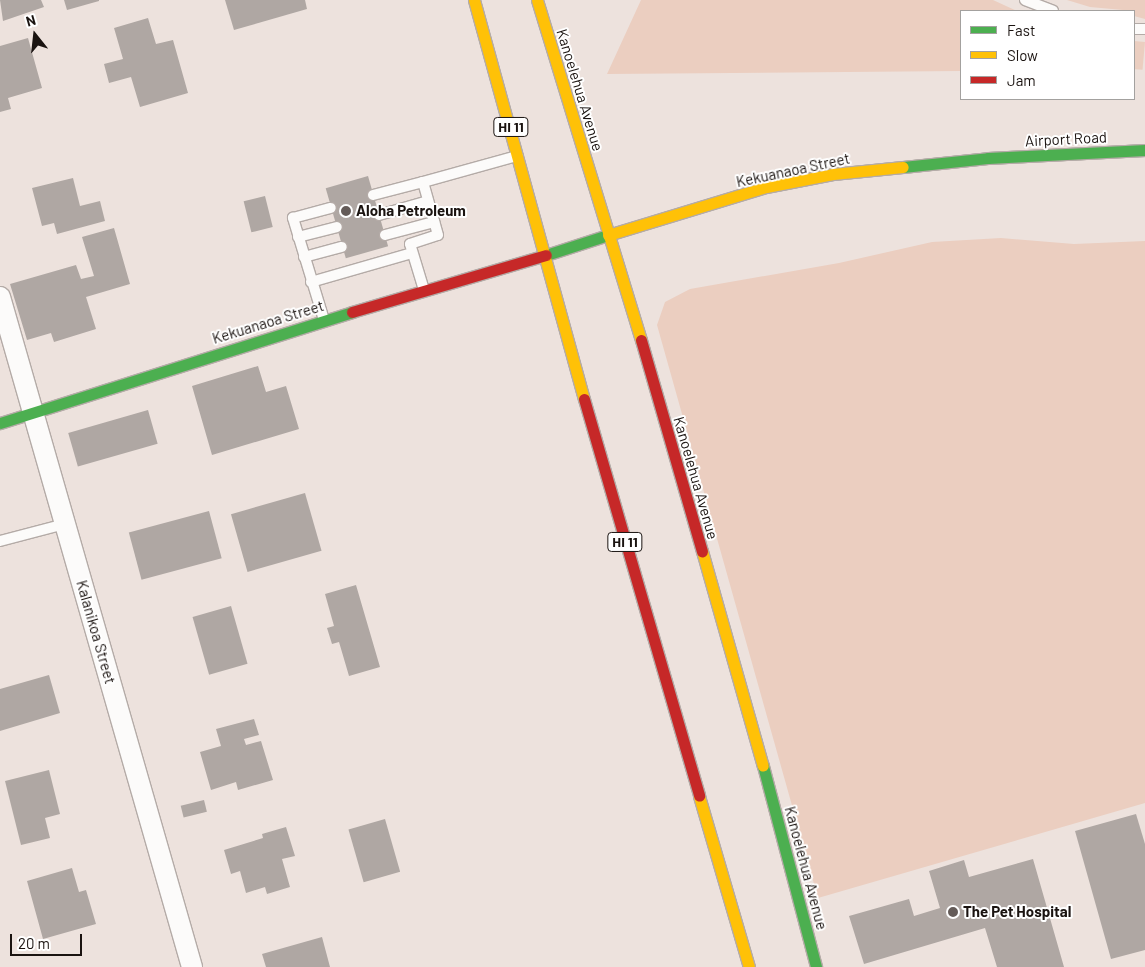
<!DOCTYPE html>
<style>
body{margin:0}
#map{position:relative;width:1145px;height:967px;overflow:hidden;background:#ede2dd;font-family:Barlow,sans-serif}
div>[style]{position:absolute}
[style*='--x']{left:calc(var(--x)*1px);top:calc(var(--y)*1px);width:calc(var(--w)*1px);rotate:calc(var(--a)*1deg)}
.green>*{inset:0;background:#ebcec0;transform-origin:0 0}
.building>*{inset:0;background:#afa7a3;transform-origin:0 0}
.roads{filter:drop-shadow(1px 0 #b4aba7) drop-shadow(-1px 0 #b4aba7) drop-shadow(0 1px #b4aba7) drop-shadow(0 -1px #b4aba7)}
.lane>*{height:10px;margin:-5px;padding:0 5px;transform-origin:5px;border-radius:5px;background:#fcfbfa}
.street>*{height:20px;margin:-10px;padding:0 10px;transform-origin:10px;border-radius:10px;background:#fcfbfa}
.fast>*{height:11px;margin:-5.5px;padding:0 5.5px;transform-origin:5.5px;border-radius:5.5px;background:#4caf50}
.slow>*{height:11px;margin:-5.5px;padding:0 5.5px;transform-origin:5.5px;border-radius:5.5px;background:#ffc107}
.jam>*{height:11px;margin:-5.5px;padding:0 5.5px;transform-origin:5.5px;border-radius:5.5px;background:#c62828}
.dots>*{width:14px;height:14px;translate:-50% -50%;box-sizing:border-box;border:2px solid #fff;border-radius:50%}
span{translate:-50% -50%;white-space:nowrap;text-align:center;line-height:1.15;-webkit-text-stroke:4px #fff;paint-order:stroke}
.shield-label span{padding:1px 4px;background:#fff;border:1px solid;border-radius:4px;-webkit-text-stroke-width:0}
.shield-label{font-size:14px;color:#1a1310;font-weight:700}
.street-label{font-size:15px;color:#1a1310}
.poi-label{font-size:15px;color:#1a1310;font-weight:700}
.left{translate:0 -50%;text-align:left}
.legend{position:absolute;left:960px;top:10px;width:175px;height:90px;box-sizing:border-box;background:#fff;border:1px solid #a3a19f;margin:0;padding:6px 9px;list-style:none;font-size:15px;color:#1a1310}
.legend li{display:flex;align-items:center;gap:10px;height:25px}
.legend b{width:25px;border:1px solid #a3a19f}
.north{position:absolute;left:10px;top:10px;width:50px;height:50px;-webkit-text-stroke:4px #fff;paint-order:stroke;rotate:344deg;font-size:14px;font-weight:700;line-height:20px;text-align:center;color:#1a1310}
.north::after{content:'';display:block;margin:auto;width:18px;height:22px;background:#1a1310;clip-path:polygon(50% 0,100% 100%,50% 72%,0 100%)}
.scale{position:absolute;left:10px;top:934px;width:72px;height:22px;box-sizing:border-box;border:2px solid #1a1310;border-top:0;padding-left:6px;font-size:15px;line-height:18px;white-space:nowrap;color:#1a1310;-webkit-text-stroke:4px #fff;paint-order:stroke}
</style>
<div id="map">
<div class="green">
<i style="clip-path:polygon(641px 0,993px 0,1017px 11px,961px 11px,961px 71px,607px 74px)"></i>
<i style="clip-path:polygon(1067px 0,1145px 0,1145px 19px,1134px 16px,1134px 11px,1090px 7px)"></i>
<i style="left:1134px;top:41px;width:11px;height:28px;rotate:5deg"></i>
<i style="clip-path:polygon(1001px 238px,1074px 244px,1145px 241px,1145px 803px,818px 898px,657px 325px,665px 302px,690px 289px,839px 263px,932px 242px)"></i>
</div>
<div class="building">
<i style="clip-path:polygon(0 0,41px 0,44px 7px,3px 21px)"></i>
<i style="clip-path:polygon(64px 0,99px 0,99px 1px,67px 10px)"></i>
<i style="clip-path:polygon(225px 0,305px 0,307px 9px,234px 30px)"></i>
<i style="clip-path:polygon(148px 18px,156px 44px,173px 40px,188px 93px,140px 107px,131px 77px,109px 83px,104px 64px,123px 59px,114px 28px)"></i>
<i style="clip-path:polygon(28px 38px,42px 88px,8px 98px,11px 109px,0 112px,0 46px)"></i>
<i style="left:368px;top:176px;width:73px;height:44px;rotate:74deg"></i>
<i style="clip-path:polygon(73px 178px,80px 206px,100px 201px,105px 221px,57px 234px,54px 223px,42px 226px,32px 188px)"></i>
<i style="left:265px;top:196px;width:32px;height:22px;rotate:76deg"></i>
<i style="clip-path:polygon(114px 228px,130px 284px,86px 297px,96px 329px,54px 342px,51px 333px,27px 340px,10px 284px,76px 265px,81px 279px,94px 276px,82px 237px)"></i>
<i style="clip-path:polygon(258px 366px,266px 392px,286px 386px,299px 429px,212px 455px,192px 386px)"></i>
<i style="left:148px;top:410px;width:35px;height:83px;rotate:74deg"></i>
<i style="left:305px;top:493px;width:60px;height:77px;rotate:74deg"></i>
<i style="left:209px;top:511px;width:49px;height:83px;rotate:75deg"></i>
<i style="clip-path:polygon(356px 585px,380px 667px,349px 676px,339px 642px,332px 644px,327px 628px,334px 626px,325px 594px)"></i>
<i style="left:231px;top:606px;width:60px;height:40px;rotate:74deg"></i>
<i style="clip-path:polygon(49px 675px,60px 713px,0 731px,0 689px)"></i>
<i style="clip-path:polygon(254px 719px,259px 735px,244px 739px,246px 745px,261px 741px,273px 780px,238px 790px,236px 782px,211px 790px,200px 752px,221px 746px,216px 729px)"></i>
<i style="clip-path:polygon(49px 770px,60px 814px,45px 818px,50px 838px,21px 845px,5px 781px)"></i>
<i style="left:204px;top:800px;width:12px;height:24px;rotate:76deg"></i>
<i style="clip-path:polygon(1136px 814px,1145px 844px,1145px 950px,1111px 959px,1075px 831px)"></i>
<i style="left:385px;top:819px;width:55px;height:38px;rotate:74deg"></i>
<i style="clip-path:polygon(286px 827px,295px 856px,282px 859px,290px 887px,267px 894px,265px 887px,246px 893px,240px 871px,231px 874px,224px 850px,263px 838px,262px 834px)"></i>
<i style="clip-path:polygon(1033px 859px,1064px 967px,997px 967px,985px 928px,864px 964px,849px 916px,909px 899px,914px 916px,940px 908px,929px 871px,964px 860px,969px 877px)"></i>
<i style="clip-path:polygon(72px 868px,79px 892px,86px 890px,96px 924px,43px 939px,27px 881px)"></i>
<i style="clip-path:polygon(322px 937px,330px 967px,266px 967px,262px 954px)"></i>
</div>
<div class="roads">
<div class="lane">
<i style="--x:1025;--y:0;--w:30;--a:21"></i>
<i style="--x:1134;--y:29;--w:11;--a:0"></i>
<i style="--x:373;--y:195;--w:52;--a:-14.6"></i>
<i style="--x:379;--y:215;--w:51;--a:-15.9"></i>
<i style="--x:385;--y:235;--w:51;--a:-14.9"></i>
<i style="--x:298;--y:237;--w:40;--a:-14.4"></i>
<i style="--x:304;--y:257;--w:39;--a:-15"></i>
<i style="--x:311;--y:282;--w:105;--a:-16"></i>
<i style="--x:424;--y:290;--w:48;--a:-106.9"></i>
<i style="--x:410;--y:244;--w:29;--a:-18"></i>
<i style="--x:438;--y:235;--w:55;--a:-105.8"></i>
<i style="--x:423;--y:182;--w:98;--a:-15.5"></i>
<i style="--x:324;--y:320;--w:107;--a:-106.9"></i>
<i style="--x:293;--y:218;--w:39;--a:-15"></i>
<i style="--x:0;--y:541;--w:67;--a:-14.7"></i>
</div>
<div class="street">
<i style="--x:0;--y:297;--w:697;--a:74.01"></i>
</div>
<div class="fast">
<i style="--x:903;--y:167;--w:85;--a:-6"></i>
<i style="--x:988;--y:158;--w:157;--a:-2.9"></i>
<i style="--x:546;--y:255;--w:65;--a:-17.9"></i>
<i style="--x:0;--y:423;--w:369;--a:-17.5"></i>
<i style="--x:763;--y:766;--w:208;--a:75.2"></i>
</div>
<div class="slow">
<i style="--x:474;--y:0;--w:414;--a:74.6"></i>
<i style="--x:537;--y:0;--w:356;--a:73"></i>
<i style="--x:608;--y:235;--w:165;--a:-16.9"></i>
<i style="--x:766;--y:187;--w:68;--a:-11"></i>
<i style="--x:833;--y:174;--w:70;--a:-5.7"></i>
<i style="--x:702;--y:551;--w:223;--a:74.2"></i>
<i style="--x:699;--y:796;--w:178;--a:73.7"></i>
</div>
<div class="jam">
<i style="--x:352;--y:312;--w:202;--a:-16.4"></i>
<i style="--x:641;--y:340;--w:220;--a:73.9"></i>
<i style="--x:584;--y:399;--w:413;--a:73.8"></i>
</div>
</div>
<div class="dots">
<i style="left:346px;top:211px;background:#645b58"></i>
<i style="left:953px;top:912px;background:#645b58"></i>
</div>
<div class="shield-label">
<span style="left:511px;top:127px">HI 11</span>
<span style="left:625px;top:542px">HI 11</span>
</div>
<div class="street-label">
<span style="left:580px;top:90px;rotate:73deg">Kanoelehua Avenue</span>
<span style="left:1066px;top:139px;rotate:-3deg">Airport Road</span>
<span style="left:793px;top:170px;rotate:-12deg">Kekuanaoa Street</span>
<span style="left:268px;top:322px;rotate:-17deg">Kekuanaoa Street</span>
<span style="left:696px;top:478px;rotate:74deg">Kanoelehua Avenue</span>
<span style="left:96px;top:632px;rotate:74deg">Kalanikoa Street</span>
<span style="left:806px;top:868px;rotate:75deg">Kanoelehua Avenue</span>
</div>
<div class="poi-label">
<span class="left" style="left:356px;top:211px">Aloha Petroleum</span>
<span class="left" style="left:963px;top:912px">The Pet Hospital</span>
</div>
<ul class="legend">
<li><b style="height:6px;background:#4caf50"></b>Fast</li>
<li><b style="height:6px;background:#ffc107"></b>Slow</li>
<li><b style="height:6px;background:#c62828"></b>Jam</li>
</ul>
<div class="north">N</div>
<div class="scale">20 m</div>
</div>
